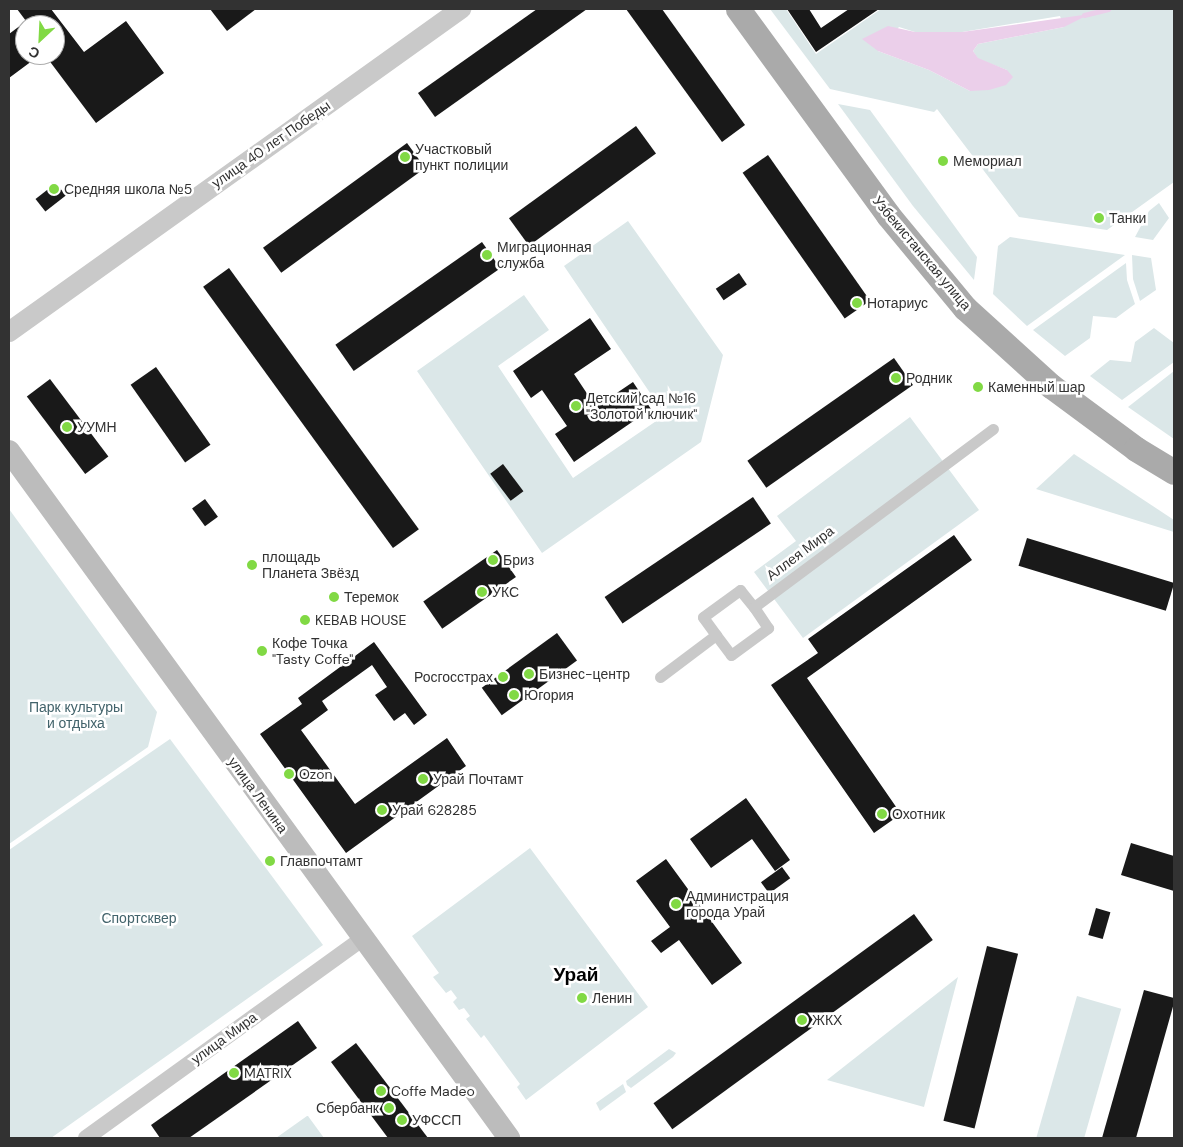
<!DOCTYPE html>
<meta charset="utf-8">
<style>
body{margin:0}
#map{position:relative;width:1183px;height:1147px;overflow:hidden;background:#fff;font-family:"DM Sans",sans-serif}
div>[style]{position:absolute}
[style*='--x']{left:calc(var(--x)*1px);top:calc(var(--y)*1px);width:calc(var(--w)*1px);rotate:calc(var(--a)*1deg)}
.green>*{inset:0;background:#dbe7e8;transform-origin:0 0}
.water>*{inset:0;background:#ebcfea}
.stream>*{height:5px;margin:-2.5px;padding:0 2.5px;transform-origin:2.5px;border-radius:2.5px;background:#ebcfea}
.building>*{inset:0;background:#191919;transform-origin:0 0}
.pedestrian>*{height:11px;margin:-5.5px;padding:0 5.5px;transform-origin:5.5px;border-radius:5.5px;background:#c9c9c9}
.minor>*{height:16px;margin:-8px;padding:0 8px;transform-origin:8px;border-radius:8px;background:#c9c9c9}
.tertiary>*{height:20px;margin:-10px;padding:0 10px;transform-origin:10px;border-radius:10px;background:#c9c9c9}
.secondary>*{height:22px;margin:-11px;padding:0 11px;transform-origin:11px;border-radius:11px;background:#bcbcbc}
.primary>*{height:25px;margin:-12.5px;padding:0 12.5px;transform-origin:12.5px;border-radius:12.5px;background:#aaa}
.dots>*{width:14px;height:14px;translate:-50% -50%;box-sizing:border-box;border:2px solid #fff;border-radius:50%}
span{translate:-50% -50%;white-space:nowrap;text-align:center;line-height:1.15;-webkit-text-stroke:5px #fff;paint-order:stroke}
.street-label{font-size:14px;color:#323232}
.poi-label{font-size:14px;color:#323232}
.left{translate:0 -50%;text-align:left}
.right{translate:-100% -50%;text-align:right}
.park-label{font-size:14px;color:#42636b}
.district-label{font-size:19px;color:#000;font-weight:700}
.frame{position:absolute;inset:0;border:10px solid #323232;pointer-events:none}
.north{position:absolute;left:15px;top:15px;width:50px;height:50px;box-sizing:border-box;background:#fff;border:1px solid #adadad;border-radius:50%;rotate:205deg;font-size:14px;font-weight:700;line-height:20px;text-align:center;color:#323232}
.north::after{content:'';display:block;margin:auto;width:18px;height:22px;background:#81d944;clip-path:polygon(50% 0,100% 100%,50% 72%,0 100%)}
</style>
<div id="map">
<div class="green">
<i style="clip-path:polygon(evenodd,770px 9px,786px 9px,816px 54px,881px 9px,1174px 9px,1174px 182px,1107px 230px,1019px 217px,937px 109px,934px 112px,830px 89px,770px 9px,1060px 16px,1064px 27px,978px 44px,973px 51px,978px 59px,1007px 70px,970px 91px,929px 70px,878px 51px,899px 27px,915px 32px,962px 32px,1060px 16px)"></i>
<i style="clip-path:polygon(838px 104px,870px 110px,977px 257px,974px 280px,913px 206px)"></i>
<i style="clip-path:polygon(1159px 203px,1169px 218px,1153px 240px,1135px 237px,1149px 211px)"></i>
<i style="clip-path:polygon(628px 221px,723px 355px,701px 442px,542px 553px,417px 371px,524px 295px,549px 330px,498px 366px,573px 478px,665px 415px,564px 266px)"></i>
<i style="clip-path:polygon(1010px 237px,1125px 255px,1027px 326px,993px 294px,998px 246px)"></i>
<i style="clip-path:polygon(1132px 255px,1151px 258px,1156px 290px,1140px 301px,1133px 279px)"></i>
<i style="clip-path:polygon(1126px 263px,1127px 280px,1135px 304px,1116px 318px,1093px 316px,1090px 338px,1065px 356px,1033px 330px)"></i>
<i style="clip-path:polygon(1154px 328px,1174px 343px,1174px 362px,1122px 400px,1090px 376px,1110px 360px,1131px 362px,1135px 342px)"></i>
<i style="clip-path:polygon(1174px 371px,1174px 439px,1128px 407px)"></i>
<i style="clip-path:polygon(910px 417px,979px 510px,803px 638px,754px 572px,796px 541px,777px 516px)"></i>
<i style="clip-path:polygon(1074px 454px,1174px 520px,1174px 532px,1036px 489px)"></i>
<i style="clip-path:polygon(9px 509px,157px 712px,148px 747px,9px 844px)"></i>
<i style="clip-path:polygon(170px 739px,323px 945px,51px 1138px,9px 1138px,9px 850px)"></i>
<i style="clip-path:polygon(530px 848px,648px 1007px,526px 1100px,517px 1087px,520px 1084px,484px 1035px,481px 1038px,466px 1019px,470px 1016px,464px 1008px,459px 1010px,453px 1002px,457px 998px,451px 990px,446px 993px,433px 977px,439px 973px,412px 936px)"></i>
<i style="clip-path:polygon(958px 977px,924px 1107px,827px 1080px)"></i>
<i style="left:1077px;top:996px;width:46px;height:147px;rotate:16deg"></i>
<i style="clip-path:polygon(669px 1049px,676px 1053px,673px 1057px,631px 1088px,627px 1085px,626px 1081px)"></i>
<i style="clip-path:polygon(623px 1084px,626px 1092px,600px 1111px,596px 1103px)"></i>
<i style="clip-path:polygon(308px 1116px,324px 1138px,276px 1138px,307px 1116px)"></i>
</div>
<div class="water">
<i style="clip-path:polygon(1090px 14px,1064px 27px,978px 44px,973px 51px,978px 58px,1007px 70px,1013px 77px,1006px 85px,989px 90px,970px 91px,929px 70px,878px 51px,862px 39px,888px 26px,915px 32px,962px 32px)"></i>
</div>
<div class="stream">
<i style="--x:1084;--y:15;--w:25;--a:-14"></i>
</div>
<div class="building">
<i style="clip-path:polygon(17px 9px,51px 9px,84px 52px,126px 21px,164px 73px,96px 123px,45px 55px,55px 55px,55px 25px,29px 25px)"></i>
<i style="clip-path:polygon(210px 9px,256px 9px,227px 31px)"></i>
<i style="clip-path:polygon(537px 9px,587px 9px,435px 117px,418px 93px)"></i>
<i style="clip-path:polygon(626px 9px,662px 9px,745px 125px,722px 142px)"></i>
<i style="clip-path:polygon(787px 9px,809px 9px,821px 28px,849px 9px,879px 9px,816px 52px)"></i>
<i style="clip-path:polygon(25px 22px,25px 55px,40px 55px,9px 78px,9px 34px)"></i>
<i style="left:636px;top:126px;width:34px;height:157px;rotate:54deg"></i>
<i style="left:407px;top:143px;width:31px;height:178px;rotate:54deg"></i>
<i style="left:768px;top:155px;width:178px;height:31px;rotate:55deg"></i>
<i style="left:56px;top:183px;width:16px;height:26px;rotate:52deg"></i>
<i style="left:482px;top:242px;width:32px;height:179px;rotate:55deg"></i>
<i style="left:229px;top:268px;width:323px;height:32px;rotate:54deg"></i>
<i style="left:739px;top:273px;width:14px;height:28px;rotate:56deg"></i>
<i style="clip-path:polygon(590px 318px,611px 349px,574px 374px,596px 407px,633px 382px,651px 409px,574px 462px,555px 434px,567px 426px,542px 390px,531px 398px,513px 371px)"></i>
<i style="left:894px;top:358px;width:33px;height:179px;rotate:55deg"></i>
<i style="left:156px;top:367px;width:95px;height:31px;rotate:55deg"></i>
<i style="left:50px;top:379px;width:97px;height:29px;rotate:53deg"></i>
<i style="left:503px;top:464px;width:34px;height:16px;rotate:53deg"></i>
<i style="left:753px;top:497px;width:32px;height:179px;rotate:56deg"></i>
<i style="left:205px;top:499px;width:22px;height:16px;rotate:54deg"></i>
<i style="clip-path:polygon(954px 535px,972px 560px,807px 678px,901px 814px,874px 833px,771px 685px,818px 653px,808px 639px)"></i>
<i style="left:1027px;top:538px;width:154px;height:29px;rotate:17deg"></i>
<i style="left:497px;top:550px;width:33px;height:90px;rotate:55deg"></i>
<i style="left:557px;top:633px;width:34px;height:93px;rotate:54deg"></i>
<i style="clip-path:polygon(374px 642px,427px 715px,414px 725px,405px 713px,394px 721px,375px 695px,387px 687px,372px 665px,322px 701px,328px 710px,301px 730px,355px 804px,447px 738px,466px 766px,346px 853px,260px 734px,302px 704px,298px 698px)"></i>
<i style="clip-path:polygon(746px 798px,790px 860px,775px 871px,752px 839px,711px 868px,690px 839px)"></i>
<i style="clip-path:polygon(1131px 843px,1174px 856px,1174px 891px,1121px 875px)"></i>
<i style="clip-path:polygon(666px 859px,742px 963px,712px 985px,679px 940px,661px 953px,651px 941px,670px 927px,636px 881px)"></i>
<i style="left:782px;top:867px;width:14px;height:26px;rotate:54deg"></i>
<i style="left:1096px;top:908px;width:15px;height:28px;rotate:16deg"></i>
<i style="left:914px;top:914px;width:32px;height:322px;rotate:54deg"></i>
<i style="left:987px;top:946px;width:32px;height:180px;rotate:14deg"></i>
<i style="clip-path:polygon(1144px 990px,1174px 998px,1174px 1003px,1136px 1138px,1102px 1138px)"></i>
<i style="clip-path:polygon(298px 1021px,317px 1048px,189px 1138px,160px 1138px,151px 1125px)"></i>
<i style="clip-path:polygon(356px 1043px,428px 1138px,388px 1138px,331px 1062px)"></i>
</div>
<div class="pedestrian">
<i style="--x:716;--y:635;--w:25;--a:53"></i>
<i style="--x:731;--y:655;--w:46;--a:-36.1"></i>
<i style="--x:768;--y:628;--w:25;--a:-124"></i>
<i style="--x:660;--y:677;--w:70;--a:-36.9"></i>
<i style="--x:716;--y:635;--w:22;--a:-126"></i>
<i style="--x:703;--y:617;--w:46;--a:-36.1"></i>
<i style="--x:740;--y:590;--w:22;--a:51"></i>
<i style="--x:754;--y:607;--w:298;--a:-36.7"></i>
</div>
<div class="minor">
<i style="--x:86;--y:1138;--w:342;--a:-35.8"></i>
</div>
<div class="tertiary">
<i style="--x:9;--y:332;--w:556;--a:-35.55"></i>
</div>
<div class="secondary">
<i style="--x:9;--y:451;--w:850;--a:53.95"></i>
</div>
<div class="primary">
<i style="--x:738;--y:9;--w:255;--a:53.9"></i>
<i style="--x:888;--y:215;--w:121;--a:50.4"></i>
<i style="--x:965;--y:308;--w:116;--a:42.2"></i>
<i style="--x:1051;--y:386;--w:106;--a:36.5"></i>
<i style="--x:1136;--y:449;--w:44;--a:31.2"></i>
</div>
<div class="dots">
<i style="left:405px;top:157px;background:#81d944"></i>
<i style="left:943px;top:161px;background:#81d944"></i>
<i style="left:54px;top:189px;background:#81d944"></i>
<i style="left:1099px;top:218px;background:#81d944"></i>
<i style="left:487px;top:255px;background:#81d944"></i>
<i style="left:857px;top:303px;background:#81d944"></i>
<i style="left:896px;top:378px;background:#81d944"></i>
<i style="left:978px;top:387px;background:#81d944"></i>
<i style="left:576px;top:406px;background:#81d944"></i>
<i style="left:67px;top:427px;background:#81d944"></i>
<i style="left:493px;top:560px;background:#81d944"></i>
<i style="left:252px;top:565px;background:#81d944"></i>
<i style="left:482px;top:592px;background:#81d944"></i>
<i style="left:334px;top:597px;background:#81d944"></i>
<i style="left:305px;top:620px;background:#81d944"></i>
<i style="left:262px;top:651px;background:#81d944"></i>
<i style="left:529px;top:674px;background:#81d944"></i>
<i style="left:503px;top:677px;background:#81d944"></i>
<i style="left:514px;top:695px;background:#81d944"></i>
<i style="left:289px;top:774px;background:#81d944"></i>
<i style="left:423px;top:779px;background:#81d944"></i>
<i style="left:382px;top:810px;background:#81d944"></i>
<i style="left:882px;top:814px;background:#81d944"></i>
<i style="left:270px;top:861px;background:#81d944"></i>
<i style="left:676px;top:904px;background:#81d944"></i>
<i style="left:582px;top:998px;background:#81d944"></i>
<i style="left:802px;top:1020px;background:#81d944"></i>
<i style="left:234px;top:1073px;background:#81d944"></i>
<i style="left:381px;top:1091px;background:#81d944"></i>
<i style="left:389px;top:1108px;background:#81d944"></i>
<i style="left:402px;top:1120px;background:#81d944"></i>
</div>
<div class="street-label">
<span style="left:271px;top:144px;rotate:-35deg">улица 40 лет Победы</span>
<span style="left:922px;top:253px;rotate:50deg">Узбекистанская улица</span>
<span style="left:800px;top:553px;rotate:-37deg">Аллея Мира</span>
<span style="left:258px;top:795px;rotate:54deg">улица Ленина</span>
<span style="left:224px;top:1038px;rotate:-36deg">улица Мира</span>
</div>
<div class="poi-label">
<span class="left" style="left:415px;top:157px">Участковый<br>пункт полиции</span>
<span class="left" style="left:953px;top:161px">Мемориал</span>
<span class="left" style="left:64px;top:189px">Средняя школа №5</span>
<span class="left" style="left:1109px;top:218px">Танки</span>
<span class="left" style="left:497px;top:255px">Миграционная<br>служба</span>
<span class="left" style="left:867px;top:303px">Нотариус</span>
<span class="left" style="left:906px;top:378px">Родник</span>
<span class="left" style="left:988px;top:387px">Каменный шар</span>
<span class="left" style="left:586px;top:406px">Детский сад №16<br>"Золотой ключик"</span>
<span class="left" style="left:77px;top:427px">УУМН</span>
<span class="left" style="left:262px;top:565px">площадь<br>Планета Звёзд</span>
<span class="left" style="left:503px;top:560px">Бриз</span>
<span class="left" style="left:492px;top:592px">УКС</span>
<span class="left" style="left:344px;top:597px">Теремок</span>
<span class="left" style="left:315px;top:620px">KEBAB HOUSE</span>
<span class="left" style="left:272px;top:651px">Кофе Точка<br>"Tasty Coffe"</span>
<span class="left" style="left:539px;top:674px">Бизнес-центр</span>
<span class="right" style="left:493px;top:677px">Росгосстрах</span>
<span class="left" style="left:524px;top:695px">Югория</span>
<span class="left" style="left:299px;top:774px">Ozon</span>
<span class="left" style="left:433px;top:779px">Урай Почтамт</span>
<span class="left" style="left:392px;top:810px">Урай 628285</span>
<span class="left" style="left:892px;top:814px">Охотник</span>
<span class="left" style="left:280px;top:861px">Главпочтамт</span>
<span class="left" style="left:686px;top:904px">Администрация<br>города Урай</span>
<span class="left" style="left:592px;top:998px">Ленин</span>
<span class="left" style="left:812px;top:1020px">ЖКХ</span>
<span class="left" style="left:244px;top:1073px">MATRIX</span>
<span class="left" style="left:391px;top:1091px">Coffe Madeo</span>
<span class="right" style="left:379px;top:1108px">Сбербанк</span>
<span class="left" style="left:412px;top:1120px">УФССП</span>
</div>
<div class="park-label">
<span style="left:76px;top:715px">Парк культуры<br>и отдыха</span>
<span style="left:139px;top:918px">Спортсквер</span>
</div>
<div class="district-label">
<span style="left:576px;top:975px">Урай</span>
</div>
<div class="frame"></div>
<div class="north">С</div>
</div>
